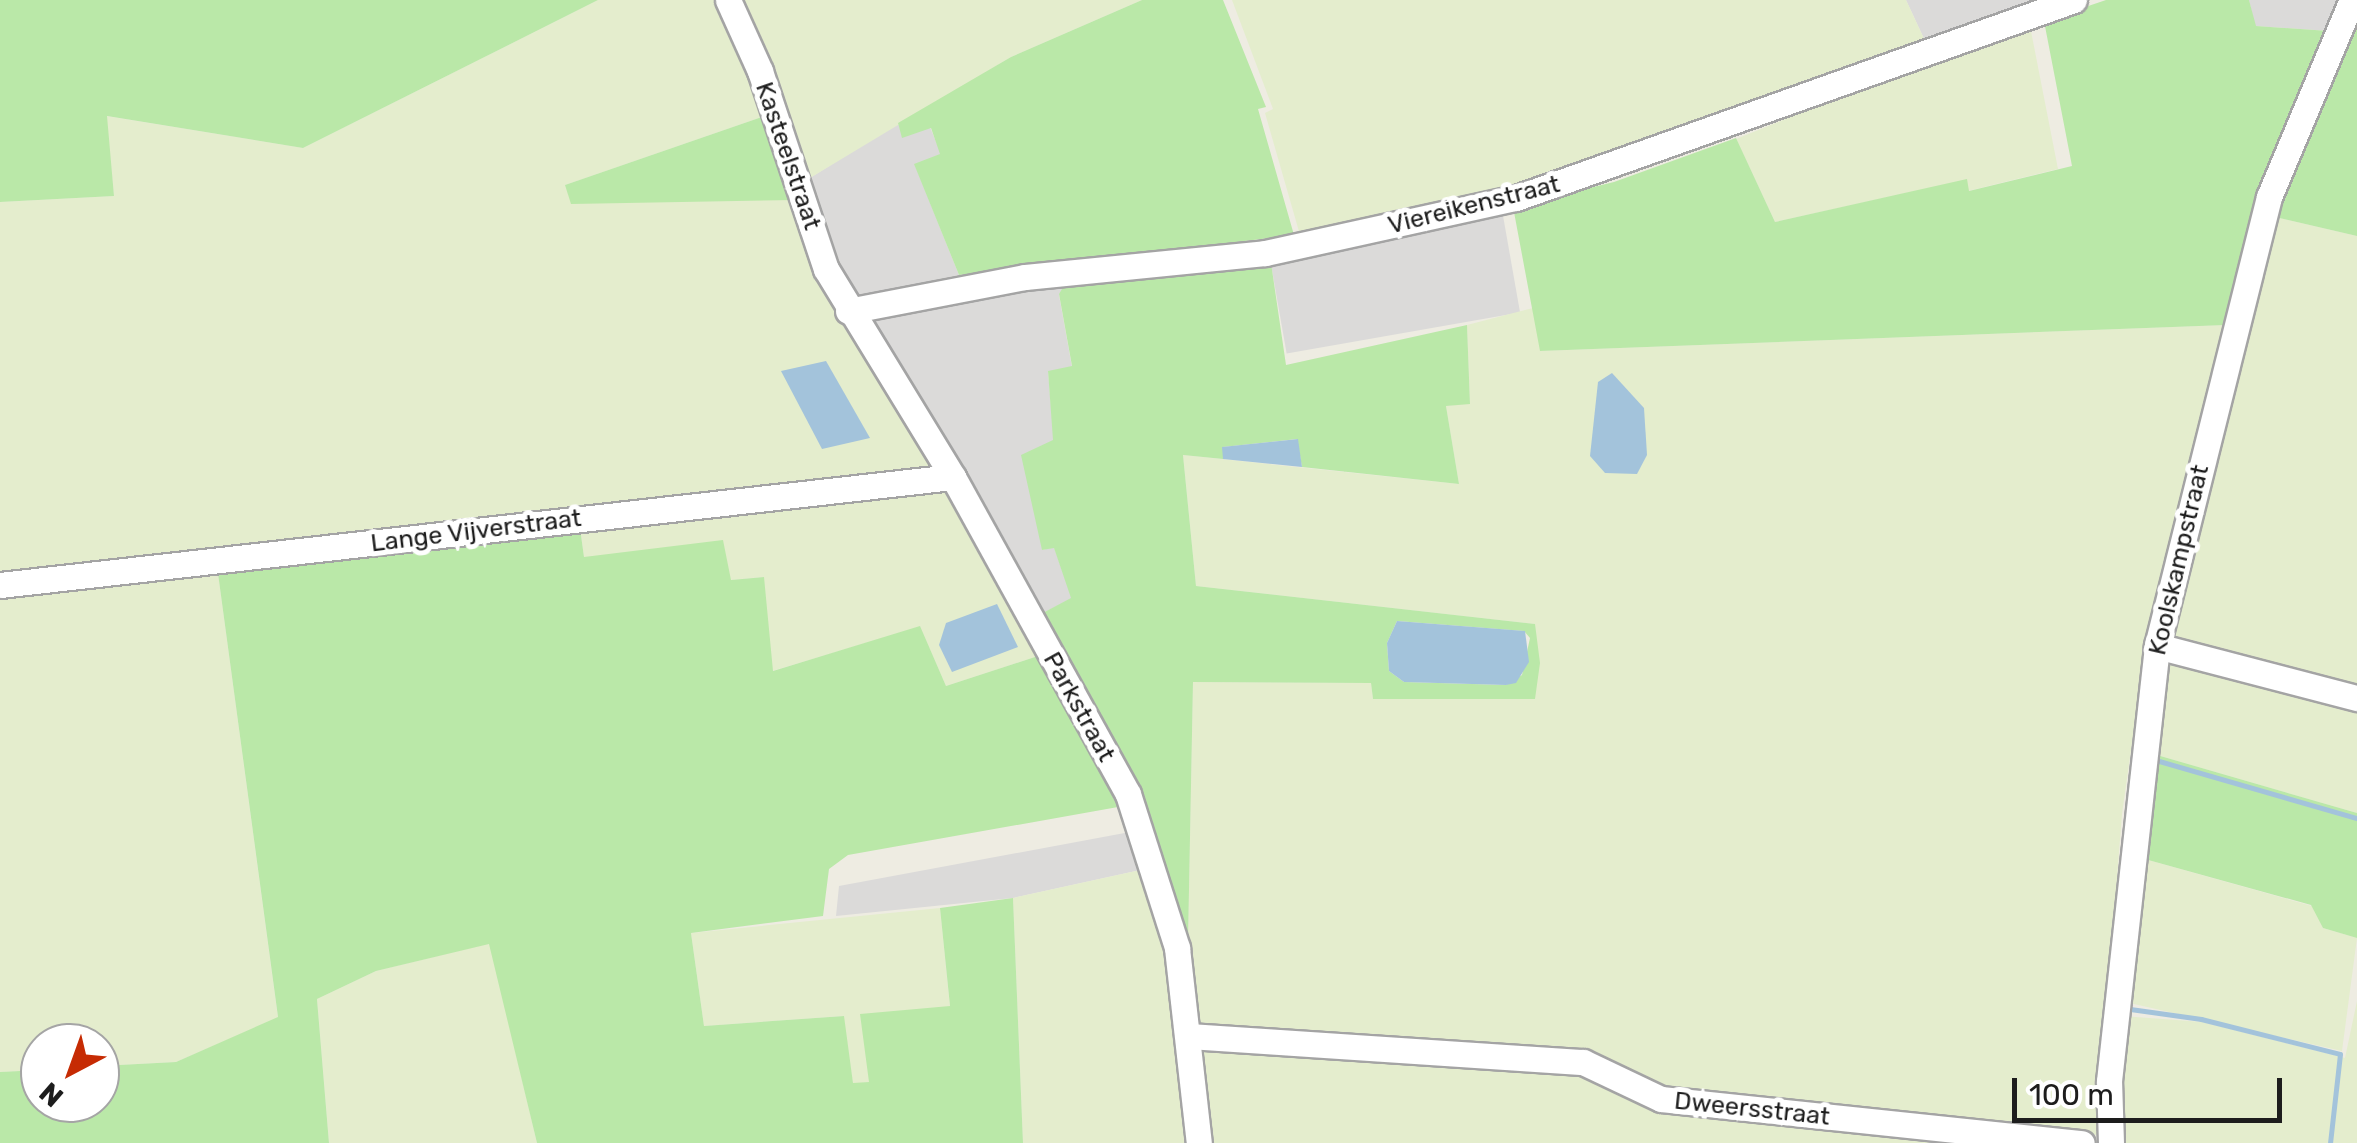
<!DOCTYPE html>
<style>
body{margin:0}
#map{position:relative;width:2357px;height:1143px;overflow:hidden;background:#eeece2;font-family:Rubik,sans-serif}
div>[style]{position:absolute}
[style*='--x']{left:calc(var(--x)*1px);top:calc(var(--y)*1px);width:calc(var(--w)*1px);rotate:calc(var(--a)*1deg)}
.residential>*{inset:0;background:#dbdad9;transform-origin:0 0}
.farmland>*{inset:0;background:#e4edcd}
.grass>*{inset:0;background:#bae8a8}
.water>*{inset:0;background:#a3c3db}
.stream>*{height:5px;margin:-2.5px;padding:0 2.5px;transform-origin:2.5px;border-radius:2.5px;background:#a3c3db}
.roads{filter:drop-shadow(2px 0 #a4a4a4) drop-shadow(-2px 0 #a4a4a4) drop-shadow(0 2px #a4a4a4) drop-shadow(0 -2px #a4a4a4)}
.minor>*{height:25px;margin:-12.5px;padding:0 12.5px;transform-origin:12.5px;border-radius:12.5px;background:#fff}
span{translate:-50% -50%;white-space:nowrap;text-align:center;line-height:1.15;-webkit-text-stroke:10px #fff;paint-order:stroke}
.street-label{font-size:25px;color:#1d1d1d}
.north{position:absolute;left:20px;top:1023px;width:100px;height:100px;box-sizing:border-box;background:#fff;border:2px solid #a5a5a5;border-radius:50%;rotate:221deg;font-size:28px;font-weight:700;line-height:40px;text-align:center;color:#1d1d1d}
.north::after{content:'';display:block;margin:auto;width:35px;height:45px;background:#c62b03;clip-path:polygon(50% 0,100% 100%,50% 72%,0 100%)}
.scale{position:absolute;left:2012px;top:1078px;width:270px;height:45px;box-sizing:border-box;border:5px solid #1d1d1d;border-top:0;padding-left:12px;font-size:30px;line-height:35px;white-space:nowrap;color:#1d1d1d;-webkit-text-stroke:8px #fff;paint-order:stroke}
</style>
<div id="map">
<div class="residential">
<i style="clip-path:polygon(1906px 0,2031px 0,2032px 3px,1926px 43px)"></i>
<i style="clip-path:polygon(2249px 0,2341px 0,2329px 31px,2255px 26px)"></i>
<i style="clip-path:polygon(898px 123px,903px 137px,930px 127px,941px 154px,915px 165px,959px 275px,855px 297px,805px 181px)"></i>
<i style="left:1502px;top:210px;width:104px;height:237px;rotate:80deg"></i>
<i style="clip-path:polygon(1065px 284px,1059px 295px,1072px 367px,1048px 372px,1054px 440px,1042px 550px,1054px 547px,1072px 599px,1039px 615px,862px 322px,911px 307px)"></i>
<i style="clip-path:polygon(1130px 832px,1145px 869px,1013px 898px,836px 916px,839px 886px)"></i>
</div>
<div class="farmland">
<i style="clip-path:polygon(598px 0,718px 0,765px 116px,565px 185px,794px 200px,819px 285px,936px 468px,0 579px,0 202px,114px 196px,106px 116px,303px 148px)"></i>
<i style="clip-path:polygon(737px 0,1142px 0,1011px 57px,805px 181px)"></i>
<i style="clip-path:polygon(1232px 0,1906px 0,1926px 43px,1496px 192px,1300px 235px,1265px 113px,1273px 109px)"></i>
<i style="clip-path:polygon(2029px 21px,2058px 169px,1968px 191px,1966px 180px,1775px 222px,1736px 139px)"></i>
<i style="clip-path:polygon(2271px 216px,2357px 236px,2357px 695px,2166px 641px)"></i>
<i style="clip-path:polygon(1533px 308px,1541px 351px,2226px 325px,2144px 658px,2122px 814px,2097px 1135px,1694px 1100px,1589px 1060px,1199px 1030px,1188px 942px,1193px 682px,1371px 683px,1373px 699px,1535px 699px,1535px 624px,1196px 586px,1183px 455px,1459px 484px,1446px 406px,1470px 403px,1467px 325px)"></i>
<i style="clip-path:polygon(943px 484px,1041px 655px,946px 686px,920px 627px,772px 671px,763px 577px,731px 580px,584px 557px,580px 528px)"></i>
<i style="clip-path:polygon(217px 566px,278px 1018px,176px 1062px,100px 1066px,100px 1043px,40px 1043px,40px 1070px,0 1072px,0 590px)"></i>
<i style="clip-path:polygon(2163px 658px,2357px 708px,2357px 813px,2150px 753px)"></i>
<i style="clip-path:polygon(2141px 858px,2312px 906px,2323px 928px,2357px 938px,2342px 1051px,2125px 1002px)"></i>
<i style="clip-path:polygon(1145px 869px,1163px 922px,1194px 1143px,1023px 1143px,1013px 898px)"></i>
<i style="clip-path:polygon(940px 908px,950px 1007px,870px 1082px,853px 1084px,843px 1016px,704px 1026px,691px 933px)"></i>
<i style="clip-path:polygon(490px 943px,537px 1143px,329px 1143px,317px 999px,376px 971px)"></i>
<i style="clip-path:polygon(2357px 1001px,2357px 1143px,2118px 1143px,2122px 1016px,2203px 1022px,2345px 1058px)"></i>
<i style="clip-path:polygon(1202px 1049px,1579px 1070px,2013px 1143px,1211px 1143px)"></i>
</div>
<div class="grass">
<i style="clip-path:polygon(0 0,598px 0,303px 148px,107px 116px,114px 196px,0 202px)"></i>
<i style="clip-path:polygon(1142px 0,1223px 0,1266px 107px,1258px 109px,1294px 235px,959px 275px,914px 164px,940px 154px,931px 128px,902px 138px,898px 123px,1011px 57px)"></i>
<i style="clip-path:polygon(2106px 0,2249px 0,2256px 26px,2329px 31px,2226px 325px,1540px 351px,1514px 212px,1519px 205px,1614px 182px,1736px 138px,1775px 222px,1967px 179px,1969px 191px,2072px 166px,2044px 21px)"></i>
<i style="clip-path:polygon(2357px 18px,2357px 236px,2271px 216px)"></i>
<i style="clip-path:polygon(765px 116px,794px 200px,571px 204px,565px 185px)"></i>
<i style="clip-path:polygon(evenodd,1271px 263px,1286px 365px,1467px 325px,1470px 404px,1446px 406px,1459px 484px,1302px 467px,1297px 439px,1223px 447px,1223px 459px,1183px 455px,1196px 586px,1535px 624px,1540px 663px,1535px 699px,1373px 699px,1371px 683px,1193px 682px,1188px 942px,1128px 773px,1039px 615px,1071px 598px,1054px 548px,1042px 550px,1021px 455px,1053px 440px,1048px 371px,1072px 366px,1059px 294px,1065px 284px,1271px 263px,1397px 621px,1524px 631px,1530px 638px,1522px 675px,1506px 685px,1404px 682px,1389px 671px,1387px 643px,1397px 621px)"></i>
<i style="clip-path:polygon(580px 528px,584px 557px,723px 540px,731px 580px,764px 577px,773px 671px,920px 626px,946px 686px,1041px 655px,1118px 807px,848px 855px,829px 869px,823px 916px,691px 933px,704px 1026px,844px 1016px,853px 1083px,869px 1082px,860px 1014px,950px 1006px,940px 908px,1013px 898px,1023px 1143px,537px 1143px,489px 944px,376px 971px,317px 999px,329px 1143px,0 1143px,0 1072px,40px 1070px,40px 1103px,100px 1103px,100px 1066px,176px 1062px,278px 1017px,217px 566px)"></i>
<i style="clip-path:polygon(2150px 753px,2357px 813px,2357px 938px,2323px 928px,2311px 905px,2141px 858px)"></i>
</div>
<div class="water">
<i style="clip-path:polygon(826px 361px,870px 438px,822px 449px,781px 371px)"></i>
<i style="clip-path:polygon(1612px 373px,1644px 408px,1647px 455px,1637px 474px,1605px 473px,1590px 456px,1598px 382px)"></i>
<i style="clip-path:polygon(1298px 439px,1302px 467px,1223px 459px,1222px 447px)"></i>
<i style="clip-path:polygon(997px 604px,1018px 647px,952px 672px,939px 645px,946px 623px)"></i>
<i style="clip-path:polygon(1397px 621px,1525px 631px,1529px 662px,1516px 683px,1506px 685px,1404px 682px,1389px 671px,1387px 643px)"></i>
</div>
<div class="stream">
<i style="--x:2152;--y:759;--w:213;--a:16.1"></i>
<i style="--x:2123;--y:1008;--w:79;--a:8"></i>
<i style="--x:2201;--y:1019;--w:143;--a:14.1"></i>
<i style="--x:2340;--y:1054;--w:90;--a:96.4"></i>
</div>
<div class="roads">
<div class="minor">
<i style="--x:728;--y:0;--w:78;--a:65.7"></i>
<i style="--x:760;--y:71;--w:209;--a:71.6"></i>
<i style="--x:826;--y:269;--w:244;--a:58.6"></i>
<i style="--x:953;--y:477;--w:362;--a:61.1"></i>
<i style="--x:1128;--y:794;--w:162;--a:72.3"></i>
<i style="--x:1177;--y:948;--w:196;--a:83.6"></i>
<i style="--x:848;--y:311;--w:180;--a:-10.9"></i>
<i style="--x:1025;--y:277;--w:241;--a:-5.7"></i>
<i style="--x:1265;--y:253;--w:257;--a:-12.4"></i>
<i style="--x:1516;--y:198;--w:592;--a:-19.54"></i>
<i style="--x:0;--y:585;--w:959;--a:-6.47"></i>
<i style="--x:2157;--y:646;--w:207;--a:14.6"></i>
<i style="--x:1190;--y:1036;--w:394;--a:3.8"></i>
<i style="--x:1583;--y:1062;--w:86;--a:25.4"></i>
<i style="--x:1661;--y:1099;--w:423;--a:6"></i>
<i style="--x:2111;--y:1143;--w:62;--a:-91.8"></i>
<i style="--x:2109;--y:1081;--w:438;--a:-83.7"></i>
<i style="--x:2157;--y:646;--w:463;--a:-76"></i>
<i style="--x:2269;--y:197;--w:214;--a:-67.2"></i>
</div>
</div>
<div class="street-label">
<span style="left:788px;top:156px;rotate:71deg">Kasteelstraat</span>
<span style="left:1474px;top:205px;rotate:-14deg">Viereikenstraat</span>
<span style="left:476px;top:531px;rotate:-7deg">Lange Vijverstraat</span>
<span style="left:2179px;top:560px;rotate:-77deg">Koolskampstraat</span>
<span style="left:1079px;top:707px;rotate:61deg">Parkstraat</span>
<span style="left:1752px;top:1109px;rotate:6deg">Dweersstraat</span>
</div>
<div class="north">N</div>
<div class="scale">100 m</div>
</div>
